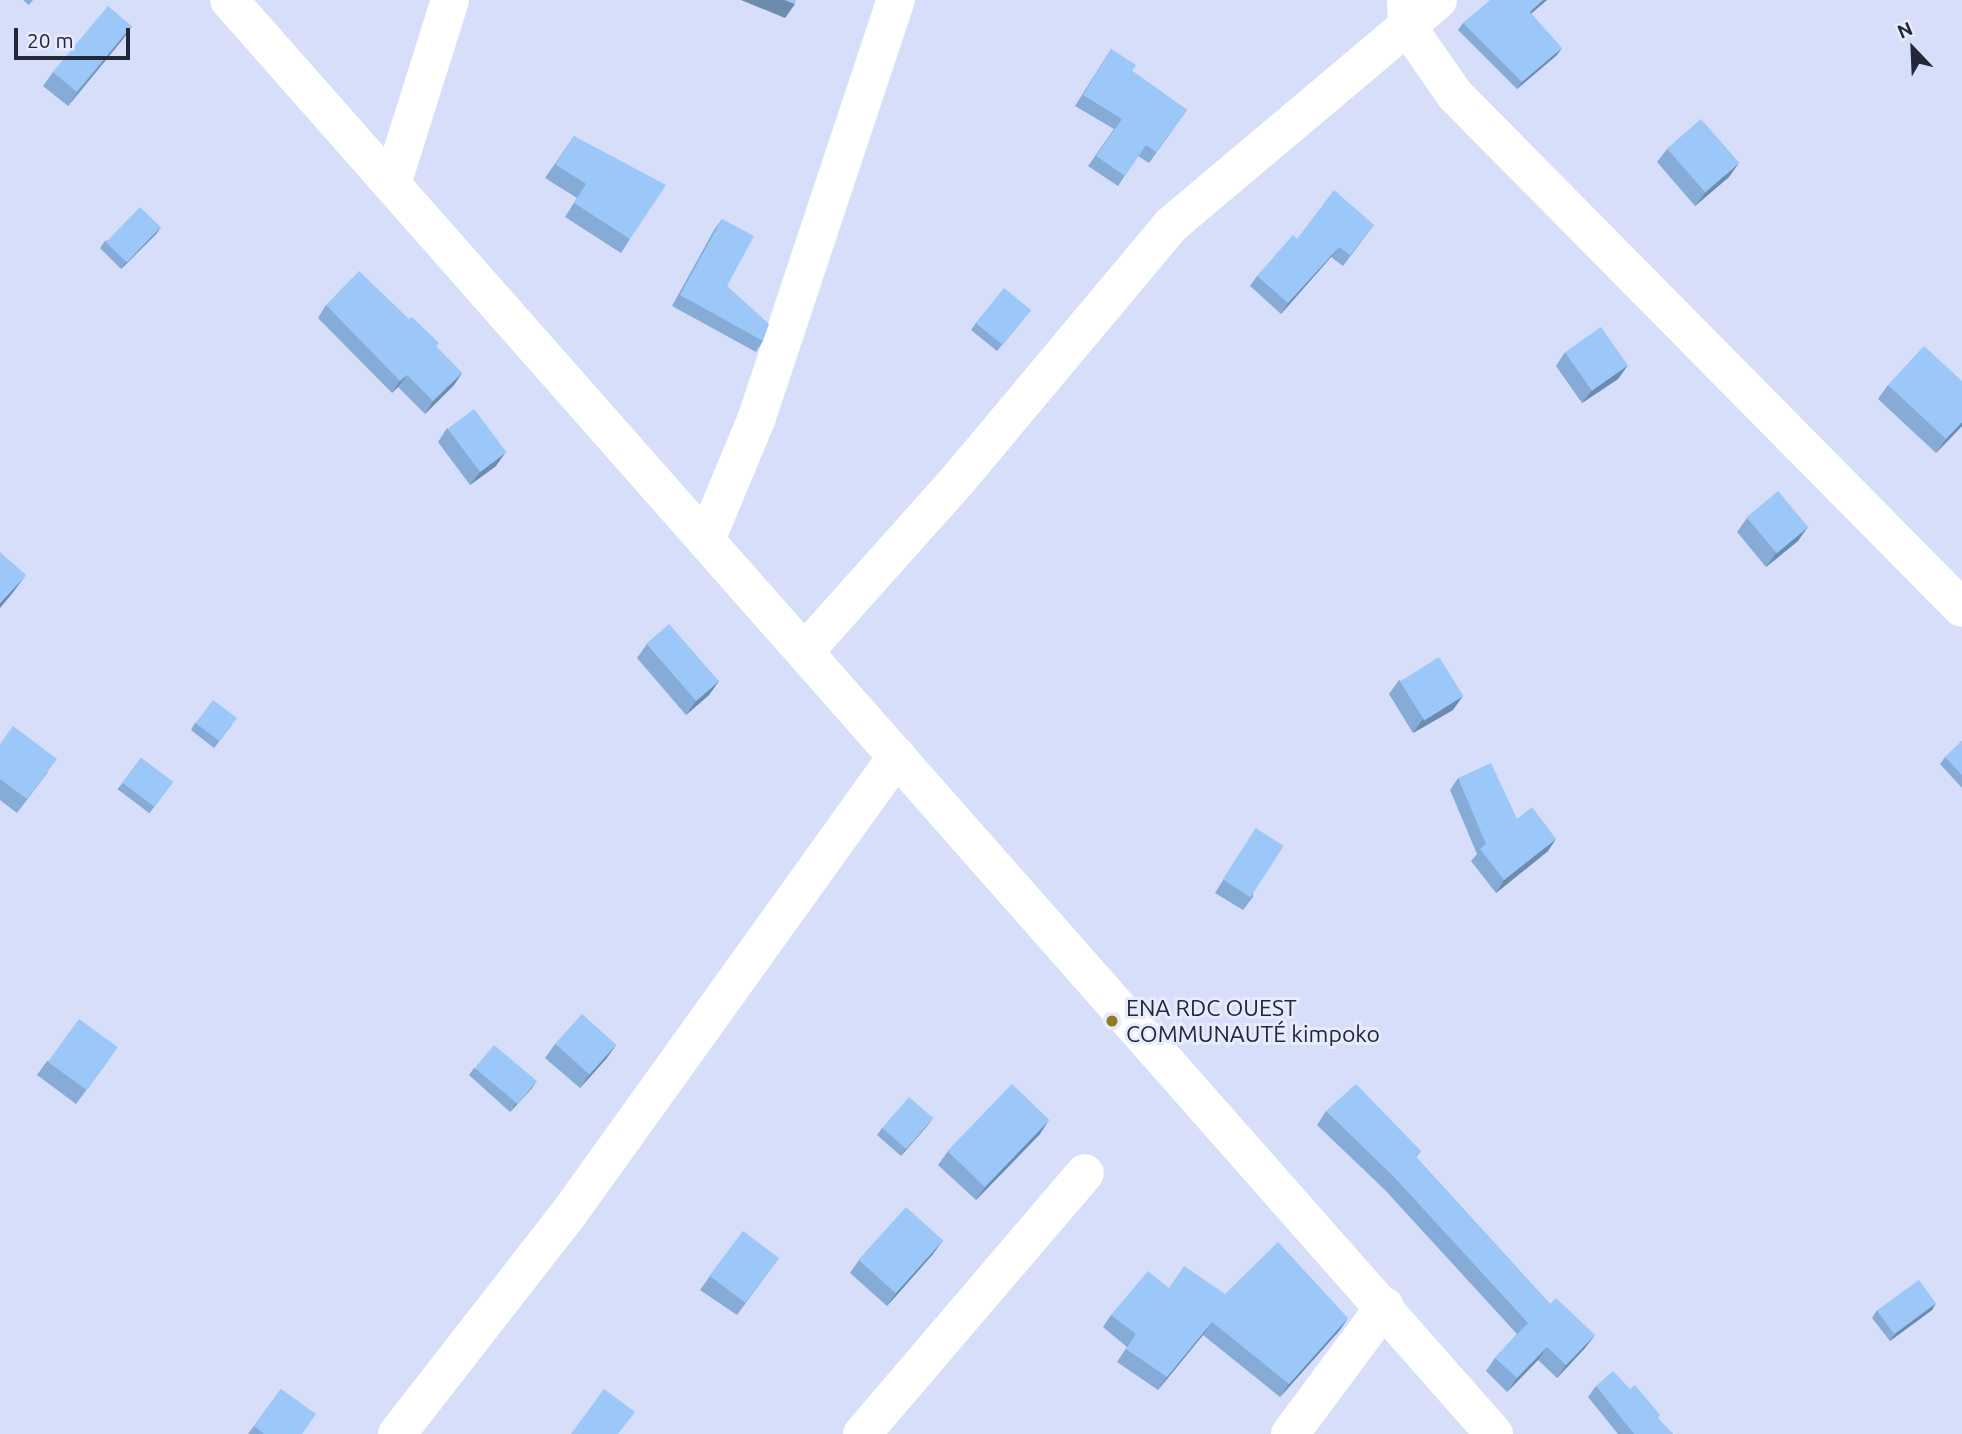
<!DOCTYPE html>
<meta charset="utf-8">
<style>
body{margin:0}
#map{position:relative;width:1962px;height:1434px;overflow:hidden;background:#d6def9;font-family:Ubuntu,sans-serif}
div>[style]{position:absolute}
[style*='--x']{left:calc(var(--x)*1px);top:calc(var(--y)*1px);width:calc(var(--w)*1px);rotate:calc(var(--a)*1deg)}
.minor>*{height:38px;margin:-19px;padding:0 19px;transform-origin:19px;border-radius:19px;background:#fff}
.secondary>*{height:38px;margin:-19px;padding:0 19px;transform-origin:19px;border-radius:19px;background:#fff}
.wall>*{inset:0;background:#86abd6;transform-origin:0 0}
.shaded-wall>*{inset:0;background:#6d8bae}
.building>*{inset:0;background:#9cc7f9;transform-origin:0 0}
.dots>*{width:19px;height:19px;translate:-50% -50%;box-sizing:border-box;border:4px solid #e6ecfe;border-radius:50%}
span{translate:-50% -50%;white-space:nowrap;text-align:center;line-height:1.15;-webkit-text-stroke:6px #e6ecfe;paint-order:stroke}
.poi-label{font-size:23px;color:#232737}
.left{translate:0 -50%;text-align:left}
.north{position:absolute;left:1878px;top:14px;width:70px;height:70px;-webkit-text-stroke:5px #e6ecfe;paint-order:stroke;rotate:337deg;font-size:19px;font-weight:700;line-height:28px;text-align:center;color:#232737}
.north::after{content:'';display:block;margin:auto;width:24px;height:32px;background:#232737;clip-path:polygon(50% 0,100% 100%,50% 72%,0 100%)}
.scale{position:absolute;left:14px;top:28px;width:116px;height:32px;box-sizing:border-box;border:4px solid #232737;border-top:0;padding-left:9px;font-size:21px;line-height:24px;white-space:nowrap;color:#232737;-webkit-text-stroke:5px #e6ecfe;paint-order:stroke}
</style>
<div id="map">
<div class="minor">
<i style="--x:1406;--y:0;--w:26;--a:88"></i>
<i style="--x:1407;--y:26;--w:84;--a:55.2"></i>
<i style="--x:1455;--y:95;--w:721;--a:45.34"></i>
<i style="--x:392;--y:184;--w:193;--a:-72.5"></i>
<i style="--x:706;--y:540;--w:130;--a:-67.4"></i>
<i style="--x:756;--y:420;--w:443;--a:-71.6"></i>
<i style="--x:805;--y:651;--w:228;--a:-48.2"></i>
<i style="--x:957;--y:481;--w:334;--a:-50.1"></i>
<i style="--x:1171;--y:225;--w:349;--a:-40.1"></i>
<i style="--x:397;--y:1434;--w:276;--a:-52.1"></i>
<i style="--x:567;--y:1216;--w:566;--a:-54.34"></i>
<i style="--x:862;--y:1434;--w:343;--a:-49.5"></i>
<i style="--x:1290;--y:1434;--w:159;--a:-53.4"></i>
</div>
<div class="secondary">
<i style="--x:229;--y:0;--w:1912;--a:48.58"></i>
</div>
<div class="wall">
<i style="clip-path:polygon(23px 0,33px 0,29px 5px)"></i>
<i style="clip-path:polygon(1547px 0,1531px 13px,1557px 55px,1517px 89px,1458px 30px,1463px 23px)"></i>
<i style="clip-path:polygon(132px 26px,123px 39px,68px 106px,43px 86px,53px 72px)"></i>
<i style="clip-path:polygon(1111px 49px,1132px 71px,1187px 110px,1149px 163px,1138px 156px,1118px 186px,1088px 166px,1114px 129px,1075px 106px)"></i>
<i style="clip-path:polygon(574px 136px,630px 239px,621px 253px,565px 217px,577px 198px,545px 178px)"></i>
<i style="clip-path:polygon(1667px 149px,1729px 177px,1695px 206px,1657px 162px)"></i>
<i style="clip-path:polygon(722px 219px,727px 286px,763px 341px,756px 352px,672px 306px,714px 230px)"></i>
<i style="clip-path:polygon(1374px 225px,1343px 266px,1331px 257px,1281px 314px,1250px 286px,1257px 276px,1297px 239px)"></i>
<i style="clip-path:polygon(161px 227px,156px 234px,121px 269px,100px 248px,105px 241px)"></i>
<i style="clip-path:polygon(326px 305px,436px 347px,462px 373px,454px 385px,425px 414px,398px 387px,392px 393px,318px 318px)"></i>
<i style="clip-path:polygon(1031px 310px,997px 351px,971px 330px,976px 323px)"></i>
<i style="clip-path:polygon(1565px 352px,1628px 365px,1618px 379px,1582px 403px,1556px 366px)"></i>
<i style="clip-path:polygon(1962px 381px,1962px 426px,1936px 453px,1878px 399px,1888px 385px)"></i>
<i style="clip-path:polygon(447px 428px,496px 466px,470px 485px,438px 442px)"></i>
<i style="clip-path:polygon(1747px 518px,1798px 541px,1766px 567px,1737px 532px)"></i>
<i style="clip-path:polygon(647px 644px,719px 681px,709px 695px,686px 715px,637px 658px)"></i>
<i style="clip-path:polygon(1399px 680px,1453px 710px,1413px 733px,1389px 694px)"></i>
<i style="clip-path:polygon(195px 723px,232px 725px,214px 748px,191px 730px)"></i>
<i style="clip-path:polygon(1962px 741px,1962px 788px,1940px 764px,1945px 757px)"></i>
<i style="clip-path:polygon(0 744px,48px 772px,17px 813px,0 800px)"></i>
<i style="left:141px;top:758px;width:40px;height:39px;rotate:37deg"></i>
<i style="clip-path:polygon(1458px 778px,1517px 819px,1548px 851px,1496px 893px,1471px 861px,1477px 854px,1450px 790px)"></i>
<i style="clip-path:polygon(1256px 828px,1253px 897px,1243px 910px,1215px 893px)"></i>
<i style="clip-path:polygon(555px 1044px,616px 1045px,606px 1059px,580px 1088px,545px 1058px)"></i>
<i style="clip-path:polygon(47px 1061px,108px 1061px,76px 1104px,37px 1075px)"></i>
<i style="clip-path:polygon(474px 1068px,532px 1088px,510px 1112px,469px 1075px)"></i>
<i style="clip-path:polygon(1326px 1111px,1421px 1151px,1416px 1157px,1550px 1304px,1595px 1335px,1585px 1348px,1557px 1378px,1538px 1360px,1507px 1392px,1486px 1371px,1495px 1358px,1517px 1334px,1385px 1190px,1317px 1125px)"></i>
<i style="clip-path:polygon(933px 1118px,901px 1156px,877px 1135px,882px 1128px)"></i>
<i style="clip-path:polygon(1040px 1134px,976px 1200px,938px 1165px,948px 1151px)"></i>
<i style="clip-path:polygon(943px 1240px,933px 1254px,887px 1306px,850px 1273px,859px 1260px)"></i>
<i style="clip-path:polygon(779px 1258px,737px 1315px,700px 1290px,710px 1276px)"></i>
<i style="clip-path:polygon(1169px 1288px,1225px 1294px,1348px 1318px,1339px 1331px,1280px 1397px,1203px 1335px,1158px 1390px,1117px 1362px,1127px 1347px,1103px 1327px,1111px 1315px)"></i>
<i style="clip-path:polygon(1936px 1303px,1932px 1310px,1890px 1341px,1872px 1318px,1877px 1310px)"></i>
<i style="clip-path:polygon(1596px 1386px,1658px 1419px,1673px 1434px,1618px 1434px,1588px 1397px)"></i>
<i style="clip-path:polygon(281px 1389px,302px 1434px,248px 1434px)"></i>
</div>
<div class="shaded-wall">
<i style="clip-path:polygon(741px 0,785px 0,795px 4px,785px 18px)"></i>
<i style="clip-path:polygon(1543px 0,1547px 0,1525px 19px,1530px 12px)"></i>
<i style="clip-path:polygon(132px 26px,123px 39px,68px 106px,78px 92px)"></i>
<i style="clip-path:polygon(1562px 48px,1557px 55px,1517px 89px,1522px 82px)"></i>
<i style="clip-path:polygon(1739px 163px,1729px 177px,1695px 206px,1705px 193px)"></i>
<i style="clip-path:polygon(161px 227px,156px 234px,121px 269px,126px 262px)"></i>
<i style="clip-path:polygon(1339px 247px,1331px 257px,1281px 314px,1288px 303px)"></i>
<i style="clip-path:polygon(1628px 365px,1618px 379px,1582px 403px,1592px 390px)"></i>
<i style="clip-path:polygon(462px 373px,454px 385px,425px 414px,433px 401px)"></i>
<i style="clip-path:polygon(407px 375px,398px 387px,392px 393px,400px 381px)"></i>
<i style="clip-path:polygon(1962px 422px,1962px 426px,1936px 453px,1946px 439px)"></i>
<i style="clip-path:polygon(506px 452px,496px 466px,470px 485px,480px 472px)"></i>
<i style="clip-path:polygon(1808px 527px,1798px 541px,1766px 567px,1776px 553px)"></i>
<i style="clip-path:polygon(26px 575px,11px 595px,0 608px,0 603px)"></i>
<i style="clip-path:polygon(719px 681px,709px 695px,686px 715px,696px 701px)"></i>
<i style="clip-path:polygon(1463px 696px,1453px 710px,1413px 733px,1423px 719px)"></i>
<i style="clip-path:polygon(1556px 839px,1548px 851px,1496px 893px,1504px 880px)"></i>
<i style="clip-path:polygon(616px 1045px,606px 1059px,580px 1088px,589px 1075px)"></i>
<i style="clip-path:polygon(537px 1081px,532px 1088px,510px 1112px,515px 1105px)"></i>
<i style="clip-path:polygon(933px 1118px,928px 1125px,901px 1156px,906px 1149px)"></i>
<i style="clip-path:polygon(1049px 1120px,1040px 1134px,976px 1200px,985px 1187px)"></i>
<i style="clip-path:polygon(943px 1240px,933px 1254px,887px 1306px,897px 1292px)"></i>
<i style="clip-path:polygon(1936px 1303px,1932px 1310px,1890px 1341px,1895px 1334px)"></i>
<i style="clip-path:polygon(1348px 1318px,1339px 1331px,1280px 1397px,1289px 1384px)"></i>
<i style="clip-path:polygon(1212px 1322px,1203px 1335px,1158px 1390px,1167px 1377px)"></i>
<i style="clip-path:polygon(1595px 1335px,1585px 1348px,1557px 1378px,1566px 1365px)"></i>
<i style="clip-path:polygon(1547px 1347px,1538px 1360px,1507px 1392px,1517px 1378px)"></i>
</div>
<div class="building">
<i style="clip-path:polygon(785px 0,796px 0,795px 4px)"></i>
<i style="clip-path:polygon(1490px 0,1543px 0,1530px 12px,1562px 48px,1522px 82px,1463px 23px)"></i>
<i style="left:108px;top:6px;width:31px;height:86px;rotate:40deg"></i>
<i style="clip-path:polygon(1111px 49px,1136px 65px,1132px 71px,1187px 110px,1156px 152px,1146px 145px,1125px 176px,1096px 156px,1122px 119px,1083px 95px)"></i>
<i style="left:1701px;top:119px;width:58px;height:45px;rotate:49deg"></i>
<i style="clip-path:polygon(574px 136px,666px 185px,630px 239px,574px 203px,586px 184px,555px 164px)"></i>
<i style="clip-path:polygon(1334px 190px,1374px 225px,1350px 255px,1339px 247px,1288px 303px,1257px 276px,1293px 235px,1297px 239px)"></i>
<i style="left:140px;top:207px;width:29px;height:49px;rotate:44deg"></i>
<i style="clip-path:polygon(722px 219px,754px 236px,727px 286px,769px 324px,763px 341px,680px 295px)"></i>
<i style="clip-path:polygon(359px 271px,409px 319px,412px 317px,439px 343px,436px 346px,462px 373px,433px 401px,407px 375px,400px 381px,326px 305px)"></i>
<i style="left:1004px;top:288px;width:35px;height:45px;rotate:39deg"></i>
<i style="left:1601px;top:327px;width:47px;height:44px;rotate:55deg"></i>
<i style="clip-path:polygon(1924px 346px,1962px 381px,1962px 422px,1946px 439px,1888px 385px)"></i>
<i style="left:474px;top:409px;width:54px;height:33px;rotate:53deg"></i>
<i style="left:1778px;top:491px;width:47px;height:41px;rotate:50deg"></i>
<i style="clip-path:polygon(0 552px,26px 575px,0 603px)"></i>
<i style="left:669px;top:624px;width:76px;height:30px;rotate:49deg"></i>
<i style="left:1439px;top:657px;width:46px;height:46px;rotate:58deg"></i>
<i style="left:213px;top:700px;width:30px;height:29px;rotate:37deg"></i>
<i style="clip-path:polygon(13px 726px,57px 759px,27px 799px,0 779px,0 744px)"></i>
<i style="clip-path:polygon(1962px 741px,1962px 775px,1945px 757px)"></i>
<i style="left:141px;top:758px;width:40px;height:31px;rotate:37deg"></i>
<i style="clip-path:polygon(1491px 763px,1517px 819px,1532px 807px,1556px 839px,1504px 880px,1480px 849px,1486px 844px,1458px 778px)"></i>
<i style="left:1256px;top:828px;width:33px;height:61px;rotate:33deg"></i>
<i style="left:582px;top:1014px;width:46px;height:40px;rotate:42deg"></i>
<i style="left:79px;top:1019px;width:48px;height:53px;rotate:36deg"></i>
<i style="left:494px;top:1045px;width:56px;height:30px;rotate:40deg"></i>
<i style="left:1012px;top:1084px;width:52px;height:93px;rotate:44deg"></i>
<i style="clip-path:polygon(1356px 1084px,1421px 1151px,1415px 1156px,1550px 1304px,1556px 1298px,1595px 1335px,1566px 1365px,1547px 1347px,1517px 1378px,1495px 1358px,1528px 1323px,1394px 1177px,1326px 1111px)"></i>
<i style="left:909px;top:1097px;width:32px;height:41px;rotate:41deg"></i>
<i style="left:906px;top:1207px;width:50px;height:71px;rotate:42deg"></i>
<i style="left:743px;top:1231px;width:45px;height:56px;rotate:37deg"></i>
<i style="clip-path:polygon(1278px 1242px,1348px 1318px,1289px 1384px,1212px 1322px,1167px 1377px,1126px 1349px,1136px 1334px,1111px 1315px,1148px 1271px,1169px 1288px,1184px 1266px,1225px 1294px)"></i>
<i style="left:1919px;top:1280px;width:29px;height:52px;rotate:54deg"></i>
<i style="clip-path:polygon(1613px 1371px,1630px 1389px,1635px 1385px,1660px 1415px,1658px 1418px,1673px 1434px,1634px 1434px,1596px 1386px)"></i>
<i style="clip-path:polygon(281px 1389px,316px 1414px,302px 1434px,264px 1434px,254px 1426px)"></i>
<i style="clip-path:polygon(604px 1389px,635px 1412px,618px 1434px,571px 1434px)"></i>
</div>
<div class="dots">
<i style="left:1112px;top:1021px;background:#947b22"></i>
</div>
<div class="poi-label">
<span class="left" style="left:1126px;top:1021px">ENA RDC OUEST<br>COMMUNAUTÉ kimpoko</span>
</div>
<div class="north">N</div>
<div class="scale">20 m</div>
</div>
